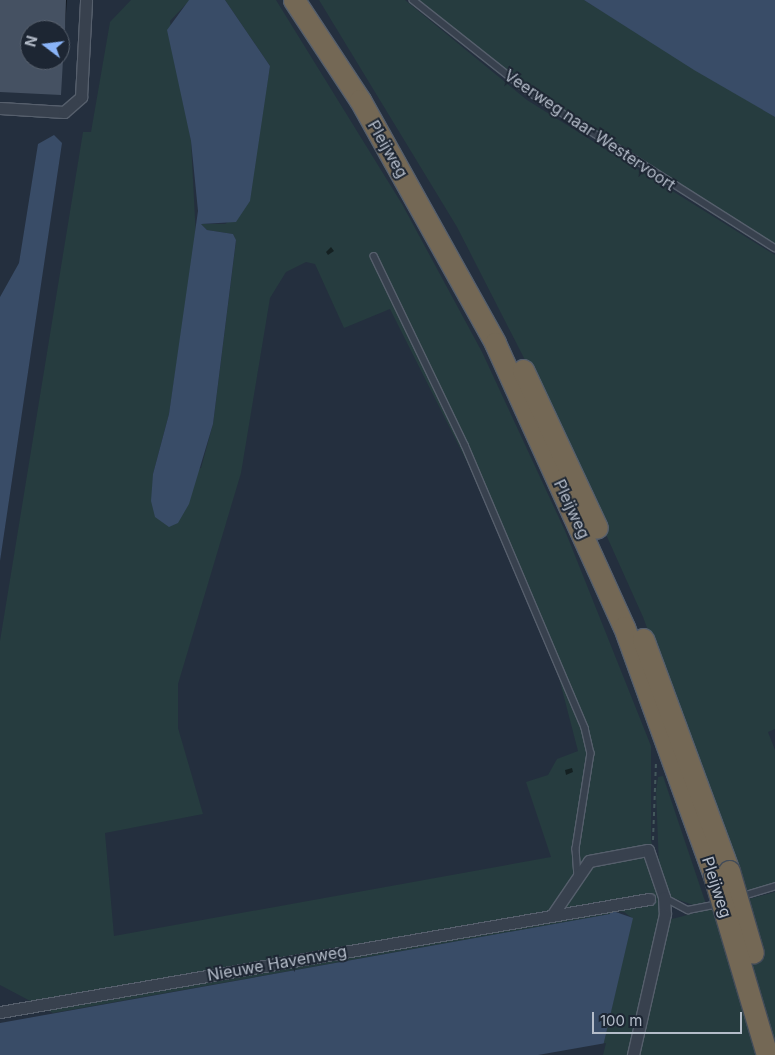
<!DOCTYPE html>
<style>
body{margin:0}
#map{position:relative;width:775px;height:1055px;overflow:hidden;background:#242f3e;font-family:Inter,sans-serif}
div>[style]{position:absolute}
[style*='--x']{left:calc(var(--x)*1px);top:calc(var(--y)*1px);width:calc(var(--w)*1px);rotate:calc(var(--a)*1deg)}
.green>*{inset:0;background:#263c3f}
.water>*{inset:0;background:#394c67}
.pier>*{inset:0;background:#242f3e}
.shadow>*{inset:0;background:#0007}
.building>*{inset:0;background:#455162}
.path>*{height:2px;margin-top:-1px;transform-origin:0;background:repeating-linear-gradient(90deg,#44595c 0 4px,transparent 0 8px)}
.roads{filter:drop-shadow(1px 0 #565f6c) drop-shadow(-1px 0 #565f6c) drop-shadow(0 1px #565f6c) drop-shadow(0 -1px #565f6c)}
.lane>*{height:5.5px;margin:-2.75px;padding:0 2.75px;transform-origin:2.75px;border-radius:2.75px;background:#38414e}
.street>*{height:11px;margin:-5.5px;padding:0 5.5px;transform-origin:5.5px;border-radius:5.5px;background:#38414e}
.highway>*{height:21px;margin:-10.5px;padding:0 10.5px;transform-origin:10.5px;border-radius:10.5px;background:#746855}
.bridges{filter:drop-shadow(1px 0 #434c59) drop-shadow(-1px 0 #434c59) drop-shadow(0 1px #434c59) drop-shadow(0 -1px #434c59)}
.highway-bridge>*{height:21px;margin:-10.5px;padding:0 10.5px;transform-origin:10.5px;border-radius:10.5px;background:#746855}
span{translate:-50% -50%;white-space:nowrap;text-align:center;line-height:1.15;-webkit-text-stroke:4px #1d2633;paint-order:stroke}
.street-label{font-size:16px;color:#b4bcc9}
.north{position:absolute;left:20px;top:20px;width:50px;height:50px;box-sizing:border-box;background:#1d2633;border:1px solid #59626f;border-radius:50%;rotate:285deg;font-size:14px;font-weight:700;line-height:20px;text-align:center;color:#b4bcc9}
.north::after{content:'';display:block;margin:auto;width:18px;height:22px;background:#8ab4f8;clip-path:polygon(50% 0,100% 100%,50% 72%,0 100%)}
.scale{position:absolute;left:592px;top:1012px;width:150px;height:22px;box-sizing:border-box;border:2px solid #b4bcc9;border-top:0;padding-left:6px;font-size:15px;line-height:18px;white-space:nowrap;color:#b4bcc9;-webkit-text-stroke:4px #1d2633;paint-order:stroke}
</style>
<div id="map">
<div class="green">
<i style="clip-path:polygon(evenodd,131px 0,190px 0,170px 21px,191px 141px,196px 238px,169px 414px,153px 474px,201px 468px,213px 424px,236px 241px,233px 234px,207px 230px,201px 224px,225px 224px,240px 213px,249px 188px,270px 66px,225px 0,276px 0,402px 204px,482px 352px,566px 533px,651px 746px,651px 840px,663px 899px,630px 1055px,601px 1055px,632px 918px,624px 912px,610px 910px,610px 914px,53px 1013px,0 985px,0 641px,83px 132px,91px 132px,110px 22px,131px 0,306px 262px,315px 264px,344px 328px,390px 309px,469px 466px,557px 670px,578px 751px,557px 759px,548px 775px,526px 782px,551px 857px,114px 936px,105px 833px,203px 814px,178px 728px,178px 684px,241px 473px,270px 298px,286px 272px,306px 262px)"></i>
<i style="clip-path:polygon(319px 0,405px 0,527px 100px,775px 255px,775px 729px,768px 732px,775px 750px,775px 883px,745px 892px,643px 617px,547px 403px,457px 227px)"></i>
<i style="clip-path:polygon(417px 0,584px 0,775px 117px,775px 245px,681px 191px,533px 91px)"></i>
<i style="clip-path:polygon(663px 776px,706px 904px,701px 908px,668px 896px,659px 866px,656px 792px,658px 777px)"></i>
<i style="clip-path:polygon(775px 892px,775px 1055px,638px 1055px,668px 920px)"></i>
</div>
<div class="water">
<i style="clip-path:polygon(189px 0,225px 0,270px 66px,250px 201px,236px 222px,201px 224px,207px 230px,233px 234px,236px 240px,213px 424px,189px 504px,178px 523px,169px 527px,155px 517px,151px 501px,153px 474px,169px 414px,198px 211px,191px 141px,167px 30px)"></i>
<i style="clip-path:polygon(584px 0,775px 0,775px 117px,694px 70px)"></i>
<i style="clip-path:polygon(54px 135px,62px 143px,0 561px,0 297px,19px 263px,38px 144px)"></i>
<i style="clip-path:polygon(610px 910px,633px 918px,601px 1055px,0 1055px,0 1023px,610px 914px)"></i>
</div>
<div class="pier">
<i style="clip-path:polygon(606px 1043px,603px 1055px,538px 1055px)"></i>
</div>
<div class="shadow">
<i style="clip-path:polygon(evenodd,0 0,67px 0,60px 94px,0 91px,0 0,30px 30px,60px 30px,60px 60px,30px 60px,30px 30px)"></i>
<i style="clip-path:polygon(331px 247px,334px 251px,328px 255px,326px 252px)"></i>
<i style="clip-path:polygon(572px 768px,573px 772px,566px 775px,565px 770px)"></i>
</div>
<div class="building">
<i style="clip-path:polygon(0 0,66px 0,65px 30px,30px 30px,30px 60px,63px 60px,61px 95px,0 92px)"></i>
</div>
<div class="path">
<i style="--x:653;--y:840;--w:77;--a:-87.8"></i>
</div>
<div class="roads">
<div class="lane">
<i style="--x:413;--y:0;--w:148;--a:38.4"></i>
<i style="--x:529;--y:92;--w:291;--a:32.4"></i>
<i style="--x:374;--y:256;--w:210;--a:64.3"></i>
<i style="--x:465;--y:445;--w:307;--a:67"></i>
<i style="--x:585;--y:728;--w:26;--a:77"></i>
<i style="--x:591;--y:753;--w:97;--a:98.9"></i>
<i style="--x:576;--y:849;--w:27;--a:86"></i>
<i style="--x:740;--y:897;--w:37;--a:-17"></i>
<i style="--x:665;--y:898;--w:26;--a:28"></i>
<i style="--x:688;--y:910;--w:32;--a:-11"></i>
</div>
<div class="street">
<i style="--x:0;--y:108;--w:64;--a:3.6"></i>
<i style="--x:64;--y:112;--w:23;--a:-41"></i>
<i style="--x:81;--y:97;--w:97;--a:-87"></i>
<i style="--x:553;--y:914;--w:64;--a:-55.8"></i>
<i style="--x:589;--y:861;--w:60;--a:-10.6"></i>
<i style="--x:648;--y:850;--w:50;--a:71.2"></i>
<i style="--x:664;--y:897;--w:17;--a:87"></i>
<i style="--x:665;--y:914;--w:145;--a:102.8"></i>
<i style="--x:0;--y:1012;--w:659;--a:-9.88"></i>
</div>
<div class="highway">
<i style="--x:294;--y:0;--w:120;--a:56.6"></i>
<i style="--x:360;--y:100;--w:278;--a:60.9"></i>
<i style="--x:495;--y:343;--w:312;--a:65.6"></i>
<i style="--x:624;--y:627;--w:265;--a:70.1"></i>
<i style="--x:523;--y:370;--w:174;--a:64.9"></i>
<i style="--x:643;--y:639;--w:247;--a:69.7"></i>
</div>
</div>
<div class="bridges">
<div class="highway-bridge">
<i style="--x:729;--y:871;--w:85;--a:73.7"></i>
<i style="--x:714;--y:876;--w:187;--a:73.5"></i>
</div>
</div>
<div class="street-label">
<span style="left:590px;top:130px;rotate:34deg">Veerweg naar Westervoort</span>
<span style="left:388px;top:149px;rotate:60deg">Pleijweg</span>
<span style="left:572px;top:509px;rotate:65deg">Pleijweg</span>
<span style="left:717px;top:887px;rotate:72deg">Pleijweg</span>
<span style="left:277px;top:963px;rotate:-10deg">Nieuwe Havenweg</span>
</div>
<div class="north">N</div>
<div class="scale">100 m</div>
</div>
